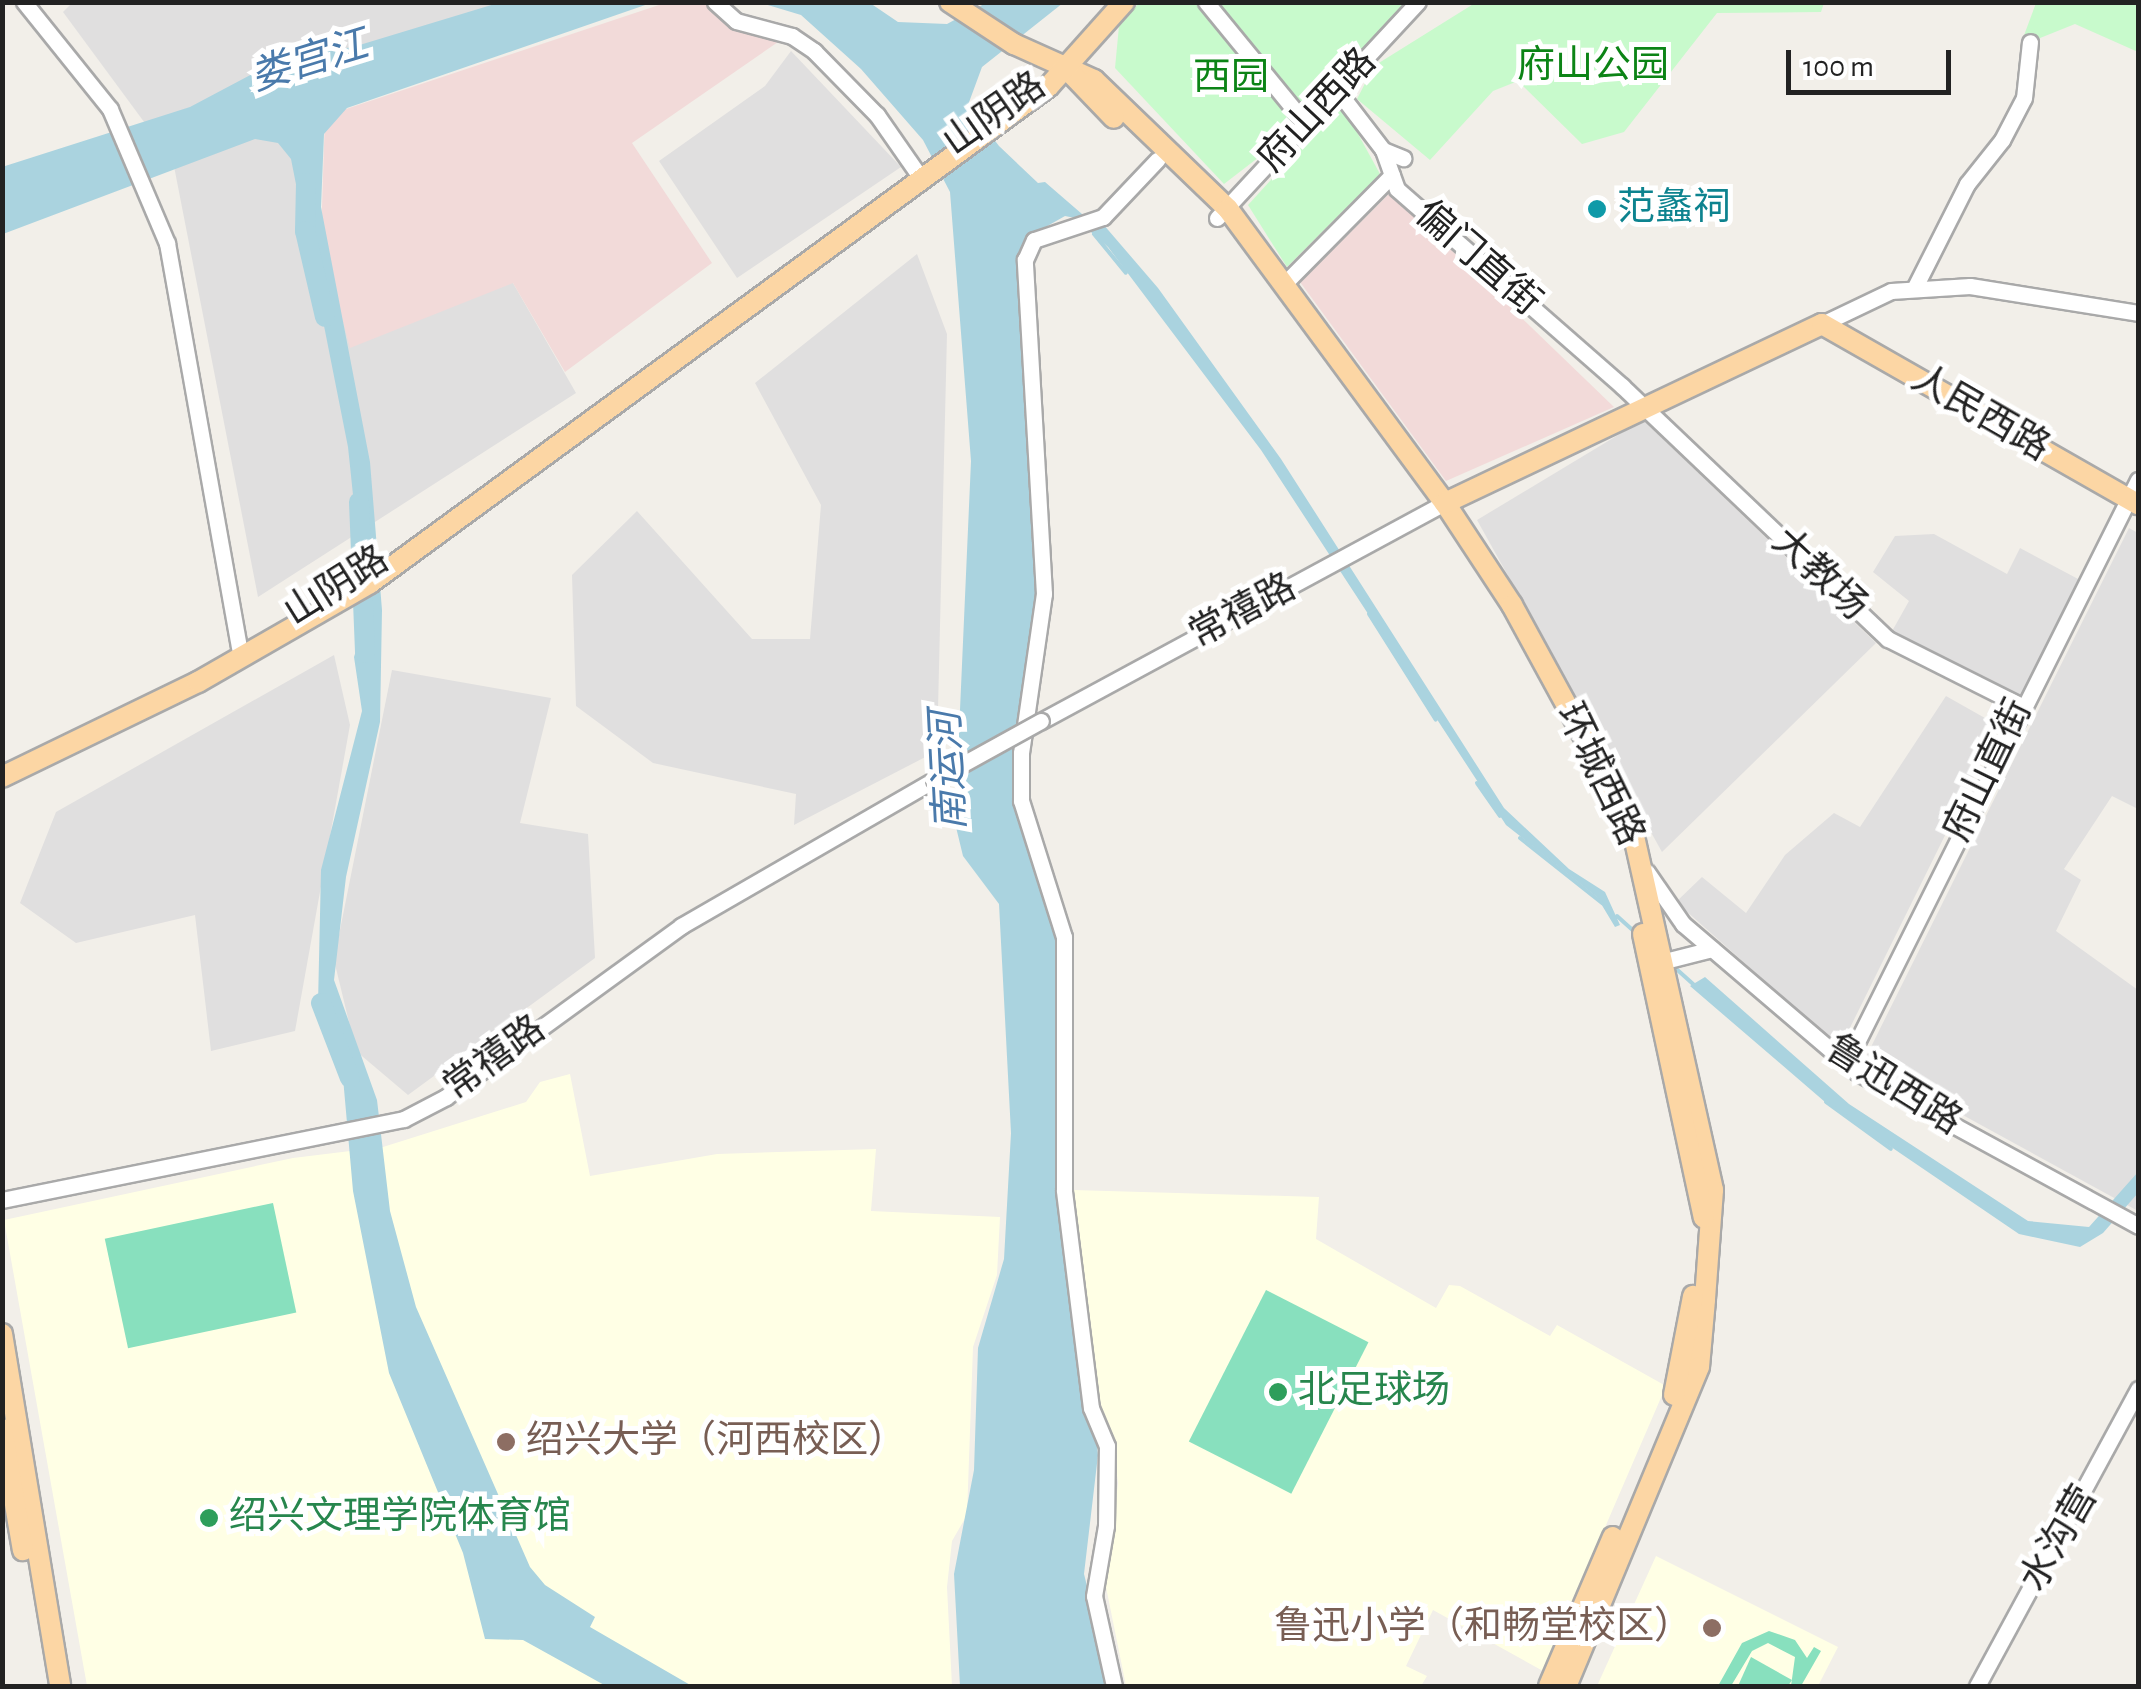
<!DOCTYPE html>
<meta charset="utf-8">
<style>
body{margin:0}
#map{position:relative;width:2141px;height:1689px;overflow:hidden;background:#f2efe9;font-family:"Alegreya Sans","Noto Sans SC",sans-serif}
div>[style]{position:absolute}
[style*='--x']{left:calc(var(--x)*1px);top:calc(var(--y)*1px);width:calc(var(--w)*1px);rotate:calc(var(--a)*1deg)}
.residential>*{inset:0;background:#e0dfdf}
.commercial>*{inset:0;background:#f2dad9}
.education>*{inset:0;background:#ffffe5}
.park>*{inset:0;background:#c8facc}
.pitch>*{inset:0;background:#88e0be;transform-origin:0 0}
.water>*{inset:0;background:#aad3df}
.stream>*{height:4px;margin:-2px;padding:0 2px;transform-origin:2px;border-radius:2px;background:#aad3df}
.river>*{height:20px;margin:-10px;padding:0 10px;transform-origin:10px;border-radius:10px;background:#aad3df}
.roads{filter:drop-shadow(2px 0 #a9a9a9) drop-shadow(-2px 0 #a9a9a9) drop-shadow(0 2px #a9a9a9) drop-shadow(0 -2px #a9a9a9)}
.minor>*{height:15px;margin:-7.5px;padding:0 7.5px;transform-origin:7.5px;border-radius:7.5px;background:#fff}
.major>*{height:20px;margin:-10px;padding:0 10px;transform-origin:10px;border-radius:10px;background:#fcd6a4}
.bridges{filter:drop-shadow(2px 0 #a9a9a9) drop-shadow(-2px 0 #a9a9a9) drop-shadow(0 2px #a9a9a9) drop-shadow(0 -2px #a9a9a9)}
.minor-bridge>*{height:15px;margin:-7.5px;padding:0 7.5px;transform-origin:7.5px;border-radius:7.5px;background:#fff}
.dots>*{width:28px;height:28px;translate:-50% -50%;box-sizing:border-box;border:5px solid #fff;border-radius:50%}
span{translate:-50% -50%;white-space:nowrap;text-align:center;line-height:1.15;-webkit-text-stroke:10px #fff;paint-order:stroke}
.park-label{font-size:38px;color:#0c8416}
.street-label{font-size:38px;color:#222}
.culture-label{font-size:38px;color:#0d838f}
.left{translate:0 -50%;text-align:left}
.leisure-label{font-size:38px;color:#27864d}
.education-label{font-size:38px;color:#785e54}
.right{translate:-100% -50%;text-align:right}
.water-label{font-size:40px;color:#4a7aab;font-style:italic}
.frame{position:absolute;inset:0;border:5px solid #222;pointer-events:none}
.scale{position:absolute;left:1786px;top:50px;width:165px;height:45px;box-sizing:border-box;border:5px solid #222;border-top:0;padding-left:12px;font-size:30px;line-height:35px;white-space:nowrap;color:#222;-webkit-text-stroke:8px #fff;paint-order:stroke}
</style>
<div id="map">
<div class="residential">
<i style="clip-path:polygon(73px 2px,520px 2px,150px 130px,63px 12px)"></i>
<i style="clip-path:polygon(791px 51px,901px 167px,737px 278px,659px 161px,765px 86px)"></i>
<i style="clip-path:polygon(282px 127px,321px 237px,513px 283px,576px 393px,258px 597px,172px 156px)"></i>
<i style="clip-path:polygon(917px 254px,947px 334px,937px 751px,794px 825px,796px 794px,653px 763px,576px 706px,572px 575px,637px 511px,752px 639px,810px 639px,821px 505px,755px 383px)"></i>
<i style="clip-path:polygon(1643px 420px,1876px 643px,1662px 852px,1477px 520px)"></i>
<i style="clip-path:polygon(2129px 528px,2138px 533px,2138px 809px,2112px 796px,2064px 869px,2081px 880px,2056px 931px,2138px 990px,2138px 1211px,1864px 1061px)"></i>
<i style="clip-path:polygon(1934px 534px,2007px 574px,2020px 548px,2080px 580px,2020px 697px,1891px 633px,1909px 601px,1873px 572px,1895px 536px)"></i>
<i style="clip-path:polygon(334px 655px,350px 725px,295px 1031px,211px 1051px,195px 915px,76px 943px,20px 903px,56px 812px)"></i>
<i style="clip-path:polygon(392px 670px,551px 698px,520px 823px,588px 834px,595px 958px,408px 1095px,356px 1051px,334px 960px)"></i>
<i style="clip-path:polygon(1946px 696px,1999px 726px,1840px 1048px,1676px 902px,1702px 877px,1746px 913px,1785px 855px,1834px 813px,1860px 827px)"></i>
</div>
<div class="commercial">
<i style="clip-path:polygon(665px 3px,705px 3px,726px 25px,778px 42px,632px 143px,712px 263px,565px 372px,513px 283px,350px 348px,321px 237px,325px 116px)"></i>
<i style="clip-path:polygon(1391px 192px,1614px 407px,1446px 481px,1300px 282px)"></i>
</div>
<div class="education">
<i style="clip-path:polygon(570px 1074px,590px 1176px,717px 1154px,876px 1149px,871px 1211px,1000px 1217px,997px 1275px,973px 1347px,967px 1515px,952px 1541px,947px 1587px,952px 1686px,87px 1686px,4px 1220px,293px 1158px,383px 1147px,526px 1102px,540px 1082px)"></i>
<i style="clip-path:polygon(1073px 1190px,1319px 1197px,1316px 1239px,1436px 1308px,1449px 1285px,1460px 1286px,1550px 1336px,1557px 1325px,1666px 1386px,1543px 1671px,1433px 1610px,1406px 1666px,1427px 1676px,1421px 1686px,1126px 1686px,1106px 1587px,1118px 1483px,1112px 1436px,1092px 1398px)"></i>
<i style="clip-path:polygon(1656px 1556px,1838px 1647px,1818px 1686px,1597px 1686px)"></i>
</div>
<div class="park">
<i style="clip-path:polygon(1139px 3px,1404px 3px,1276px 144px,1224px 184px,1115px 68px,1119px 26px)"></i>
<i style="clip-path:polygon(1475px 3px,1475px 2px,1824px 3px,1821px 12px,1717px 13px,1624px 132px,1582px 144px,1518px 81px,1493px 91px,1430px 160px,1357px 99px,1374px 66px)"></i>
<i style="clip-path:polygon(2036px 3px,2138px 3px,2138px 52px,2075px 24px,2030px 42px,2023px 38px)"></i>
<i style="clip-path:polygon(1341px 103px,1380px 174px,1287px 267px,1248px 205px)"></i>
</div>
<div class="pitch">
<i style="left:273px;top:1203px;width:112px;height:172px;rotate:78deg"></i>
<i style="left:1266px;top:1290px;width:115px;height:170px;rotate:27deg"></i>
<i style="clip-path:polygon(1769px 1631px,1795px 1640px,1807px 1658px,1814px 1647px,1821px 1651px,1801px 1686px,1791px 1686px,1795px 1657px,1768px 1643px,1752px 1651px,1731px 1686px,1718px 1686px,1742px 1643px)"></i>
<i style="clip-path:polygon(1751px 1657px,1792px 1680px,1788px 1686px,1738px 1686px)"></i>
</div>
<div class="water">
<i style="clip-path:polygon(498px 3px,651px 3px,347px 108px,324px 134px,321px 207px,370px 462px,382px 610px,380px 722px,346px 877px,334px 980px,377px 1100px,390px 1211px,416px 1307px,530px 1567px,545px 1585px,595px 1617px,590px 1627px,692px 1686px,606px 1686px,523px 1640px,485px 1639px,463px 1553px,389px 1373px,353px 1191px,341px 1055px,318px 1004px,321px 870px,362px 711px,354px 657px,366px 619px,348px 447px,291px 159px,278px 143px,255px 139px,3px 234px,2px 167px,190px 107px,284px 57px,353px 47px)"></i>
<i style="clip-path:polygon(761px 3px,870px 3px,898px 22px,947px 24px,986px 3px,1063px 3px,982px 67px,968px 105px,999px 146px,1038px 183px,1045px 182px,1097px 227px,1103px 224px,1158px 288px,1281px 459px,1504px 808px,1569px 869px,1605px 892px,1620px 925px,1615px 927px,1597px 897px,1506px 825px,1261px 450px,1108px 247px,1075px 218px,1065px 216px,1035px 233px,1028px 241px,1040px 587px,1020px 773px,1056px 903px,1063px 1111px,1098px 1455px,1084px 1574px,1112px 1686px,960px 1686px,954px 1574px,974px 1470px,978px 1348px,1004px 1259px,1011px 1133px,999px 904px,963px 856px,955px 823px,971px 461px,950px 192px,923px 140px,861px 69px,801px 15px)"></i>
<i style="clip-path:polygon(1705px 977px,1849px 1104px,2028px 1221px,2089px 1227px,2138px 1172px,2138px 1193px,2103px 1233px,2080px 1247px,2019px 1234px,1825px 1102px,1690px 986px)"></i>
</div>
<div class="stream">
<i style="--x:1094;--y:234;--w:50;--a:50.6"></i>
<i style="--x:1369;--y:614;--w:125;--a:57.7"></i>
<i style="--x:1477;--y:783;--w:40;--a:55.1"></i>
<i style="--x:1520;--y:838;--w:105;--a:38.4"></i>
<i style="--x:1617;--y:916;--w:25;--a:42"></i>
<i style="--x:1673;--y:966;--w:30;--a:42"></i>
<i style="--x:1826;--y:1102;--w:80;--a:35.9"></i>
</div>
<div class="river">
<i style="--x:306;--y:183;--w:48;--a:91.2"></i>
<i style="--x:305;--y:231;--w:88;--a:76.9"></i>
<i style="--x:359;--y:502;--w:151;--a:87.7"></i>
<i style="--x:321;--y:1003;--w:80;--a:68.9"></i>
</div>
<div class="roads">
<div class="minor">
<i style="--x:24;--y:2;--w:137;--a:51.2"></i>
<i style="--x:110;--y:109;--w:146;--a:67"></i>
<i style="--x:167;--y:243;--w:411;--a:79.9"></i>
<i style="--x:715;--y:2;--w:28;--a:42"></i>
<i style="--x:736;--y:21;--w:58;--a:15"></i>
<i style="--x:792;--y:36;--w:27;--a:34"></i>
<i style="--x:814;--y:51;--w:90;--a:45.5"></i>
<i style="--x:877;--y:115;--w:68;--a:55.1"></i>
<i style="--x:1206;--y:2;--w:158;--a:50.7"></i>
<i style="--x:1337;--y:90;--w:76;--a:52.5"></i>
<i style="--x:1383;--y:150;--w:41;--a:70.3"></i>
<i style="--x:1397;--y:189;--w:299;--a:41.2"></i>
<i style="--x:1622;--y:386;--w:367;--a:43.6"></i>
<i style="--x:1888;--y:639;--w:149;--a:26.7"></i>
<i style="--x:1383;--y:150;--w:22;--a:22"></i>
<i style="--x:1217;--y:218;--w:295;--a:-47.1"></i>
<i style="--x:1285;--y:283;--w:152;--a:-45.3"></i>
<i style="--x:1914;--y:289;--w:118;--a:-63.2"></i>
<i style="--x:1967;--y:184;--w:56;--a:-51.5"></i>
<i style="--x:2002;--y:140;--w:47;--a:-62.4"></i>
<i style="--x:2024;--y:98;--w:56;--a:-83.9"></i>
<i style="--x:1822;--y:324;--w:76;--a:-25.6"></i>
<i style="--x:1891;--y:291;--w:79;--a:-3.6"></i>
<i style="--x:1970;--y:286;--w:170;--a:9.1"></i>
<i style="--x:1041;--y:721;--w:459;--a:-28.4"></i>
<i style="--x:1647;--y:872;--w:63;--a:55.3"></i>
<i style="--x:1683;--y:924;--w:228;--a:40.5"></i>
<i style="--x:1856;--y:1072;--w:321;--a:28.6"></i>
<i style="--x:1653;--y:964;--w:61;--a:-14.3"></i>
<i style="--x:1846;--y:1064;--w:653;--a:-63.43"></i>
<i style="--x:2;--y:1200;--w:410;--a:-11.4"></i>
<i style="--x:404;--y:1119;--w:47;--a:-27.6"></i>
<i style="--x:446;--y:1097;--w:291;--a:-36"></i>
<i style="--x:681;--y:926;--w:292;--a:-30"></i>
<i style="--x:1114;--y:1686;--w:92;--a:-102.5"></i>
<i style="--x:1094;--y:1596;--w:71;--a:-80.3"></i>
<i style="--x:1106;--y:1526;--w:80;--a:-89.3"></i>
<i style="--x:1107;--y:1446;--w:41;--a:-112.8"></i>
<i style="--x:1091;--y:1408;--w:220;--a:-97.1"></i>
<i style="--x:1064;--y:1190;--w:253;--a:-90"></i>
<i style="--x:1064;--y:937;--w:143;--a:-107.5"></i>
<i style="--x:1021;--y:801;--w:48;--a:-90"></i>
<i style="--x:1021;--y:753;--w:161;--a:-81.8"></i>
<i style="--x:1044;--y:594;--w:335;--a:-93.3"></i>
<i style="--x:1025;--y:260;--w:22;--a:-66"></i>
<i style="--x:1034;--y:240;--w:73;--a:-18.4"></i>
<i style="--x:1103;--y:217;--w:79;--a:-46.5"></i>
<i style="--x:1977;--y:1686;--w:338;--a:-61.5"></i>
</div>
<div class="major">
<i style="--x:950;--y:2;--w:77;--a:33.3"></i>
<i style="--x:1014;--y:44;--w:88;--a:24.2"></i>
<i style="--x:1094;--y:80;--w:186;--a:43.9"></i>
<i style="--x:1228;--y:209;--w:365;--a:53.6"></i>
<i style="--x:1445;--y:503;--w:122;--a:56.7"></i>
<i style="--x:1512;--y:605;--w:248;--a:61.4"></i>
<i style="--x:1631;--y:823;--w:376;--a:77.4"></i>
<i style="--x:1713;--y:1190;--w:110;--a:94.2"></i>
<i style="--x:1705;--y:1300;--w:67;--a:95.1"></i>
<i style="--x:1699;--y:1367;--w:346;--a:112.6"></i>
<i style="--x:1066;--y:68;--w:69;--a:46.2"></i>
<i style="--x:1445;--y:503;--w:417;--a:-25.4"></i>
<i style="--x:1822;--y:324;--w:364;--a:29.7"></i>
<i style="--x:2;--y:777;--w:218;--a:-25.9"></i>
<i style="--x:198;--y:682;--w:198;--a:-29.9"></i>
<i style="--x:370;--y:583;--w:841;--a:-36.2"></i>
<i style="--x:1049;--y:86;--w:113;--a:-48.2"></i>
<i style="--x:1643;--y:934;--w:290;--a:77.9"></i>
<i style="--x:2;--y:1334;--w:357;--a:80.6"></i>
<i style="--x:1674;--y:1395;--w:101;--a:-79.1"></i>
<i style="--x:2;--y:1429;--w:123;--a:80.2"></i>
<i style="--x:1549;--y:1686;--w:162;--a:-66.8"></i>
</div>
</div>
<div class="bridges">
<div class="minor-bridge">
<i style="--x:934;--y:780;--w:122;--a:-28.9"></i>
</div>
</div>
<div class="dots">
<i style="left:1597px;top:209px;background:#0f9aa8"></i>
<i style="left:1278px;top:1392px;background:#2e9e5b"></i>
<i style="left:506px;top:1442px;background:#8d6e63"></i>
<i style="left:209px;top:1518px;background:#2e9e5b"></i>
<i style="left:1712px;top:1628px;background:#8d6e63"></i>
</div>
<div class="park-label">
<span style="left:1593px;top:67px">府山公园</span>
<span style="left:1231px;top:79px">西园</span>
</div>
<div class="street-label">
<span style="left:1318px;top:111px;rotate:-47deg">府山西路</span>
<span style="left:995px;top:115px;rotate:-35deg">山阴路</span>
<span style="left:1477px;top:259px;rotate:41deg">偏门直街</span>
<span style="left:1980px;top:414px;rotate:30deg">人民西路</span>
<span style="left:1819px;top:575px;rotate:43deg">大教场</span>
<span style="left:337px;top:587px;rotate:-32deg">山阴路</span>
<span style="left:1243px;top:612px;rotate:-28deg">常禧路</span>
<span style="left:1989px;top:771px;rotate:-64deg">府山直街</span>
<span style="left:1599px;top:775px;rotate:64deg">环城西路</span>
<span style="left:495px;top:1059px;rotate:-36deg">常禧路</span>
<span style="left:1893px;top:1086px;rotate:32deg">鲁迅西路</span>
<span style="left:2060px;top:1539px;rotate:-60deg">水沟营</span>
</div>
<div class="culture-label">
<span class="left" style="left:1617px;top:209px">范蠡祠</span>
</div>
<div class="leisure-label">
<span class="left" style="left:1298px;top:1392px">北足球场</span>
<span class="left" style="left:229px;top:1518px">绍兴文理学院体育馆</span>
</div>
<div class="education-label">
<span class="left" style="left:526px;top:1442px">绍兴大学（河西校区）</span>
<span class="right" style="left:1692px;top:1628px">鲁迅小学（和畅堂校区）</span>
</div>
<div class="water-label">
<span style="left:309px;top:61px;rotate:-17deg">娄宫江</span>
<span style="left:949px;top:771px;rotate:-93deg">南运河</span>
</div>
<div class="frame"></div>
<div class="scale">100 m</div>
</div>
